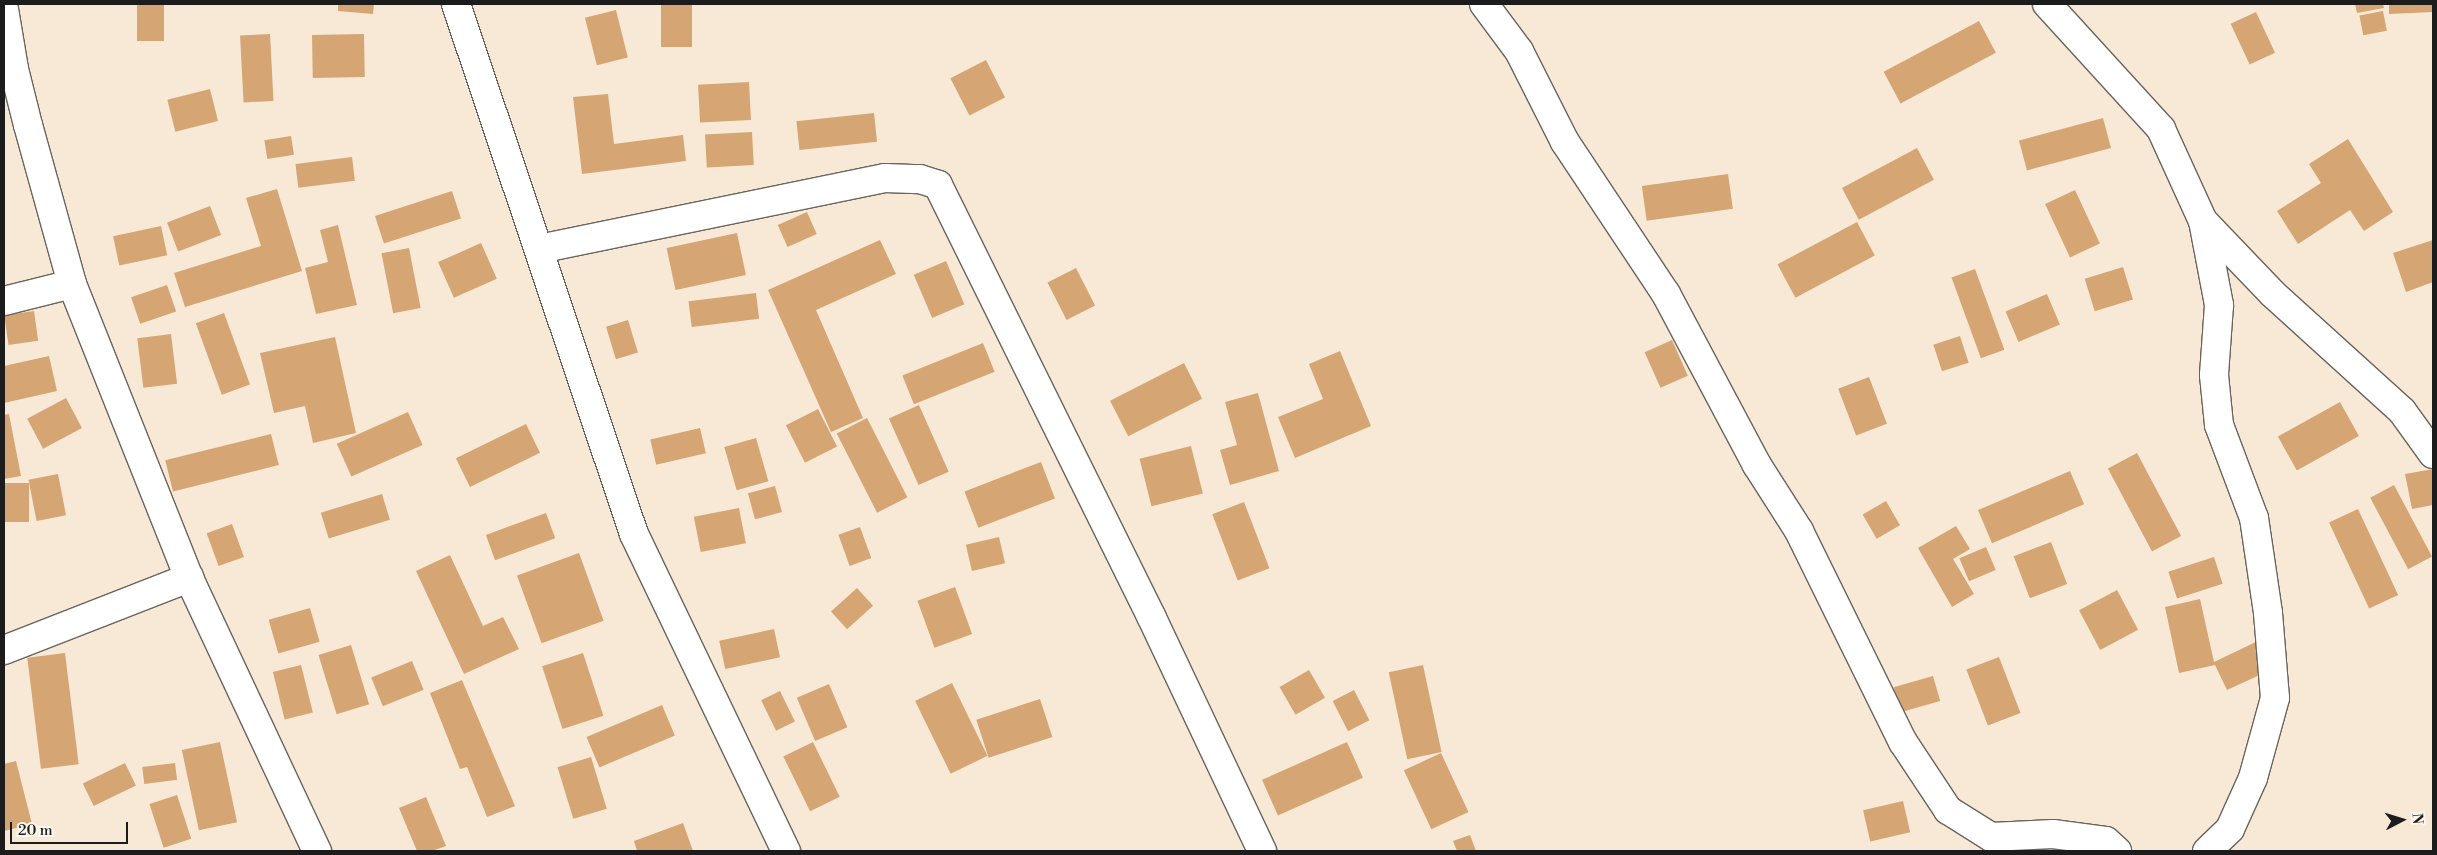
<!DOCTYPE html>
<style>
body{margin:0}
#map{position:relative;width:2437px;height:855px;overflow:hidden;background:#f8e9d6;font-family:"Libre Bodoni",serif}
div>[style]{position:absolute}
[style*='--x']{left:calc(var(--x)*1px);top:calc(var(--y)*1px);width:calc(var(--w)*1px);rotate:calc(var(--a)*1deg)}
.building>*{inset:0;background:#d5a574;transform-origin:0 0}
.roads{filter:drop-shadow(1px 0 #69645d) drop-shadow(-1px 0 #69645d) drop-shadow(0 1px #69645d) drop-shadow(0 -1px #69645d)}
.minor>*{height:28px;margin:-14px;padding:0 14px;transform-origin:14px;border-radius:14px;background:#fff}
span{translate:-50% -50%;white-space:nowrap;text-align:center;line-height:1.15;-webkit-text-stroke:4px #fbf7ec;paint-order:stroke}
.frame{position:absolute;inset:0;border:5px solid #1c1c1c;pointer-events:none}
.north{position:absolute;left:2377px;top:795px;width:50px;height:50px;-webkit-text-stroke:4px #fbf7ec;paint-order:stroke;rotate:85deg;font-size:14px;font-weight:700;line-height:20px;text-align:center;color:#1c1c1c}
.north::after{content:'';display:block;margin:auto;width:18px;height:22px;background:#1c1c1c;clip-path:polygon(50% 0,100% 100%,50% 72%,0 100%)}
.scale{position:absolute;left:10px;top:822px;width:118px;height:22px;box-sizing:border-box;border:2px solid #1c1c1c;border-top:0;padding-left:6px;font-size:15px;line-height:18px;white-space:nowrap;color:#1c1c1c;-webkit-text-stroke:4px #fbf7ec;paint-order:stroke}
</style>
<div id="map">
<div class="building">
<i style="left:137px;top:4px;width:27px;height:37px"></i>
<i style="clip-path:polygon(338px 4px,374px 4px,373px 14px,338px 11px)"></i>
<i style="left:661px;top:4px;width:31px;height:43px"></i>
<i style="clip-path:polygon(2355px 4px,2383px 4px,2384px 8px,2357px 13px)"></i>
<i style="clip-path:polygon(2389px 4px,2433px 4px,2433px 12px,2389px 14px)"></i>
<i style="left:616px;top:10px;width:49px;height:32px;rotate:76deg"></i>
<i style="left:2383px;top:11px;width:20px;height:24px;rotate:79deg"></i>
<i style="left:2256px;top:12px;width:45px;height:28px;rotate:65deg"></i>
<i style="left:1979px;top:21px;width:36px;height:108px;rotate:62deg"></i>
<i style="left:270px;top:34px;width:67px;height:30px;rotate:87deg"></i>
<i style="left:364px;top:34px;width:43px;height:52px;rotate:89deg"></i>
<i style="left:986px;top:60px;width:42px;height:40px;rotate:63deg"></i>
<i style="left:749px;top:82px;width:38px;height:51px;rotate:87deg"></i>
<i style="left:210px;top:89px;width:33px;height:44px;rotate:76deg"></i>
<i style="clip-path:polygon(608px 94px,614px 144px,683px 135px,686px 161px,582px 174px,573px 97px)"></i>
<i style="left:874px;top:113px;width:29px;height:78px;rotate:84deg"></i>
<i style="left:2103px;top:118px;width:31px;height:87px;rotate:75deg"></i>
<i style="left:752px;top:132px;width:33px;height:47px;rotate:87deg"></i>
<i style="left:291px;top:136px;width:19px;height:27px;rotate:81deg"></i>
<i style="clip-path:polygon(2348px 139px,2393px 212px,2364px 231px,2350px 210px,2298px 244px,2277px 211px,2321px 183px,2309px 164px)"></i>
<i style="left:1917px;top:148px;width:36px;height:85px;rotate:62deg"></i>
<i style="left:352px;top:157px;width:24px;height:57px;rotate:83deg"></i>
<i style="left:1728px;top:174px;width:35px;height:87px;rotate:82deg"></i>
<i style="clip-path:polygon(277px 189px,302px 271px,185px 307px,174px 273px,261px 246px,246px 198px)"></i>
<i style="left:2075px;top:190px;width:59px;height:33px;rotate:65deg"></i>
<i style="left:452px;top:191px;width:29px;height:81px;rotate:72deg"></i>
<i style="left:210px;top:206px;width:31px;height:46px;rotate:69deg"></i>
<i style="left:807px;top:212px;width:24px;height:32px;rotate:66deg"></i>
<i style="left:1857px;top:222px;width:38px;height:90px;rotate:62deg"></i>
<i style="clip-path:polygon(338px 225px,357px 305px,316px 314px,305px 268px,328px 262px,320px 230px)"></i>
<i style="left:161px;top:226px;width:30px;height:49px;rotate:78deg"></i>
<i style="left:737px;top:233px;width:43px;height:72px;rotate:78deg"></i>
<i style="clip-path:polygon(880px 240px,896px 274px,816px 310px,863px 418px,831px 432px,768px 290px)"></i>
<i style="clip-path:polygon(2433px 240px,2433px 282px,2406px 292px,2393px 253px)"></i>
<i style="left:481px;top:243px;width:39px;height:47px;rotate:66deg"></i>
<i style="left:409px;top:248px;width:61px;height:28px;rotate:79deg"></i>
<i style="left:946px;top:261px;width:47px;height:35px;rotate:67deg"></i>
<i style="left:2123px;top:267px;width:34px;height:40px;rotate:73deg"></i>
<i style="left:1076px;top:268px;width:42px;height:32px;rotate:63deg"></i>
<i style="left:1975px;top:269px;width:86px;height:25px;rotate:70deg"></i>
<i style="left:167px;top:285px;width:28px;height:38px;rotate:71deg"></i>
<i style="left:756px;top:293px;width:26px;height:68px;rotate:83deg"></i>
<i style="left:2047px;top:294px;width:33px;height:45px;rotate:67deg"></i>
<i style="left:34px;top:311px;width:30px;height:30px;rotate:82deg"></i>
<i style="left:224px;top:313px;width:76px;height:30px;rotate:70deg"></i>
<i style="left:628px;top:320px;width:34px;height:23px;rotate:73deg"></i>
<i style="left:171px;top:334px;width:50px;height:34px;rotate:83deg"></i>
<i style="left:1960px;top:336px;width:28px;height:28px;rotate:72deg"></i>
<i style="clip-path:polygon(335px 337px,356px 433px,313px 443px,305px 406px,274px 413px,260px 353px)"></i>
<i style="left:1672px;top:340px;width:39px;height:30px;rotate:66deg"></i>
<i style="left:983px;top:343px;width:31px;height:87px;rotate:68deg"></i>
<i style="clip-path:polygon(1340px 351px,1371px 426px,1295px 458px,1278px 417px,1323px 399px,1309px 364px)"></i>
<i style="clip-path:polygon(49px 356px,57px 391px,4px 403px,4px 366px)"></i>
<i style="left:1184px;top:363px;width:40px;height:83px;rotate:63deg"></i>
<i style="left:1869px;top:377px;width:50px;height:33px;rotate:69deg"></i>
<i style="clip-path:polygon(1258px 393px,1279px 471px,1230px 485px,1220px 450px,1237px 445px,1225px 402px)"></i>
<i style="left:66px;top:398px;width:34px;height:44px;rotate:62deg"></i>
<i style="left:2340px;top:402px;width:39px;height:71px;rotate:61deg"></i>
<i style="left:919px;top:405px;width:73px;height:33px;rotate:66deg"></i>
<i style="left:818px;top:409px;width:42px;height:36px;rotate:63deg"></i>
<i style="left:408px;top:412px;width:36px;height:78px;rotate:66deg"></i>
<i style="clip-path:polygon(9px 414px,21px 476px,4px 479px,4px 415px)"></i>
<i style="left:867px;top:418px;width:89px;height:34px;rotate:63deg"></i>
<i style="left:526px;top:424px;width:32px;height:78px;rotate:64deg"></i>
<i style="left:700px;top:428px;width:26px;height:51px;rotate:77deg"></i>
<i style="left:271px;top:434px;width:32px;height:109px;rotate:76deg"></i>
<i style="left:756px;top:438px;width:45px;height:33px;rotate:74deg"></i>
<i style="left:1191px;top:446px;width:49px;height:53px;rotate:76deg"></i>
<i style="left:2137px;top:453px;width:94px;height:33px;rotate:62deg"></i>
<i style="left:1041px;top:462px;width:39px;height:82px;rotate:69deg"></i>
<i style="clip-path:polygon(2433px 469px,2433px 505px,2412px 509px,2405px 474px)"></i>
<i style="left:2070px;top:471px;width:36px;height:100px;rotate:67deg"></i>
<i style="left:58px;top:474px;width:42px;height:30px;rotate:79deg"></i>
<i style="left:4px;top:483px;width:25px;height:39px"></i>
<i style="left:2394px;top:485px;width:81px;height:27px;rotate:62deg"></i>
<i style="left:775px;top:486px;width:27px;height:28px;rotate:75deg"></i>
<i style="left:382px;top:494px;width:27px;height:64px;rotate:73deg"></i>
<i style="left:1886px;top:501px;width:28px;height:27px;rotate:60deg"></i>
<i style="left:1244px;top:502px;width:71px;height:34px;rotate:69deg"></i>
<i style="left:739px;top:508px;width:36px;height:46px;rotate:79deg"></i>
<i style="left:2358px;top:509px;width:95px;height:32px;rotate:65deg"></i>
<i style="left:546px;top:513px;width:27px;height:64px;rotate:70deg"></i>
<i style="left:232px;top:524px;width:35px;height:27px;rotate:70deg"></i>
<i style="clip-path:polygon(1956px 526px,1970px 549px,1953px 559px,1974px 594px,1952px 607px,1918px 548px)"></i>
<i style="left:860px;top:527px;width:33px;height:23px;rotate:70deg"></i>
<i style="left:999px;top:537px;width:27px;height:34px;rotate:77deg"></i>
<i style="left:2051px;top:542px;width:45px;height:40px;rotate:69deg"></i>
<i style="left:1986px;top:547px;width:25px;height:29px;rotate:67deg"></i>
<i style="left:579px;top:553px;width:72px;height:66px;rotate:70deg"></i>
<i style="clip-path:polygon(450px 555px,483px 626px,503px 617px,519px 649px,464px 674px,416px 571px)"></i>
<i style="left:2214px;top:557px;width:28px;height:48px;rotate:72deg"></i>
<i style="left:955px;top:587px;width:50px;height:40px;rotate:70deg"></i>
<i style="left:857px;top:588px;width:24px;height:35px;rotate:48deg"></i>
<i style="left:2117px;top:590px;width:45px;height:43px;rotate:62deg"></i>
<i style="clip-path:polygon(2200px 599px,2214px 662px,2262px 639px,2275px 668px,2227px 690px,2215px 665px,2179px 673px,2165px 607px)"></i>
<i style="left:310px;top:608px;width:35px;height:43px;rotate:74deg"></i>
<i style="left:774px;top:629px;width:29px;height:56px;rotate:78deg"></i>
<i style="left:351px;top:645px;width:62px;height:34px;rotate:73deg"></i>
<i style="left:65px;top:653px;width:112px;height:38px;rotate:83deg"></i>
<i style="left:583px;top:653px;width:66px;height:43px;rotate:72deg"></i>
<i style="left:1999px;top:657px;width:60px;height:35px;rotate:69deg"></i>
<i style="left:412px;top:661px;width:31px;height:44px;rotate:68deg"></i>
<i style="left:301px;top:665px;width:49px;height:29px;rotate:76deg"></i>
<i style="left:1423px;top:665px;width:89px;height:35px;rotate:78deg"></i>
<i style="left:1309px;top:670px;width:32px;height:34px;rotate:60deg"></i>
<i style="left:1933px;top:676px;width:26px;height:41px;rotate:74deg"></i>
<i style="clip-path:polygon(462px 680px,515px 806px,487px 817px,467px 767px,460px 769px,430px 693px)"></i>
<i style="left:952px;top:683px;width:81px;height:41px;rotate:64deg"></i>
<i style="left:829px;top:684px;width:47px;height:35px;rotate:67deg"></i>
<i style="left:1354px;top:690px;width:34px;height:24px;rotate:63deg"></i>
<i style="left:780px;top:691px;width:34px;height:21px;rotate:64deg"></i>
<i style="left:1040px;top:699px;width:40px;height:67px;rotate:72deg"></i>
<i style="left:662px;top:705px;width:33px;height:82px;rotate:67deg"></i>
<i style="left:220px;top:742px;width:82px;height:39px;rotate:78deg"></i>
<i style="left:813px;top:742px;width:61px;height:33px;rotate:64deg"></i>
<i style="left:1347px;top:742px;width:39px;height:93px;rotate:66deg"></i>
<i style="left:1441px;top:753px;width:65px;height:41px;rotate:65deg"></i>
<i style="left:591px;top:757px;width:54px;height:35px;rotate:73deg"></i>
<i style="clip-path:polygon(16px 761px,32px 824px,4px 831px,4px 764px)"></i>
<i style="left:125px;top:763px;width:25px;height:47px;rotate:64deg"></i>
<i style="left:175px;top:763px;width:17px;height:33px;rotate:83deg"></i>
<i style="left:177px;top:795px;width:46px;height:29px;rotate:72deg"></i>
<i style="clip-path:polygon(426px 797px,446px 846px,432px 851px,417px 851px,399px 808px)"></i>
<i style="left:1903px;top:801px;width:32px;height:41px;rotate:77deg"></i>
<i style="clip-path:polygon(683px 823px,693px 851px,637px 851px,634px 841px)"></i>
<i style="clip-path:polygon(1470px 835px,1476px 851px,1457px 851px,1453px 841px)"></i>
</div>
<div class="roads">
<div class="minor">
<i style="--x:456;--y:4;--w:559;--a:71.44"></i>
<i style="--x:634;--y:534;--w:352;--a:64.4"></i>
<i style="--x:1484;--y:4;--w:59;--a:53.3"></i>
<i style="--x:1519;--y:51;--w:102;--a:63.2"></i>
<i style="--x:1565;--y:142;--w:182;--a:56.4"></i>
<i style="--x:1666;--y:294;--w:194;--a:62"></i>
<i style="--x:1757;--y:465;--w:78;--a:57.5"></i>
<i style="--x:1799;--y:531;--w:235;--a:63.8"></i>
<i style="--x:1903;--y:742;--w:82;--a:56.5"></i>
<i style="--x:1948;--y:810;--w:51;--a:32.1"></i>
<i style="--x:1991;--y:837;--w:62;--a:-2.8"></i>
<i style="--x:2053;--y:834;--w:53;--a:7.5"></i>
<i style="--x:2106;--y:841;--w:15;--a:42"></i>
<i style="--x:2047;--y:4;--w:169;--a:47.6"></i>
<i style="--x:2161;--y:129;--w:101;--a:65.5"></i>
<i style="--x:2203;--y:221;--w:101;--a:46.2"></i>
<i style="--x:2273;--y:294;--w:174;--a:42.2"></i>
<i style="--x:2402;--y:411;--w:53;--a:54.2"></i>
<i style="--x:4;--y:9;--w:61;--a:80.5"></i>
<i style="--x:14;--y:69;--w:58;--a:76"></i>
<i style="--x:28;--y:125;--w:165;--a:74.5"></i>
<i style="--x:72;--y:284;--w:316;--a:68.3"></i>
<i style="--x:189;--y:578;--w:302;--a:64.9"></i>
<i style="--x:2203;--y:221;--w:86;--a:79.2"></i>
<i style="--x:2219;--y:305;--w:70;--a:94.1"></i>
<i style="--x:2214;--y:375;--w:50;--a:84.3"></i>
<i style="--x:2219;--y:425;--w:99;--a:69.4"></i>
<i style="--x:2254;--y:518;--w:96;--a:81.6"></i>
<i style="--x:2268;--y:613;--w:85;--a:85.3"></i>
<i style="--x:2275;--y:698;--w:83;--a:105.4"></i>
<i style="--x:2253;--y:778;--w:56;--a:114.3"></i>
<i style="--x:2230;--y:829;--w:32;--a:136"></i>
<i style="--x:539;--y:249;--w:353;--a:-11.6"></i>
<i style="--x:885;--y:178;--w:35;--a:2"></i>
<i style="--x:920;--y:179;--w:19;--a:18"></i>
<i style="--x:938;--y:185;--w:481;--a:63.7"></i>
<i style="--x:1151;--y:616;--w:260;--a:64.7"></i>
<i style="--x:4;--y:301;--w:70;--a:-14"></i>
<i style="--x:4;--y:650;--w:199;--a:-21.3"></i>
</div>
</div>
<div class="frame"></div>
<div class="north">N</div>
<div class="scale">20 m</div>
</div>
